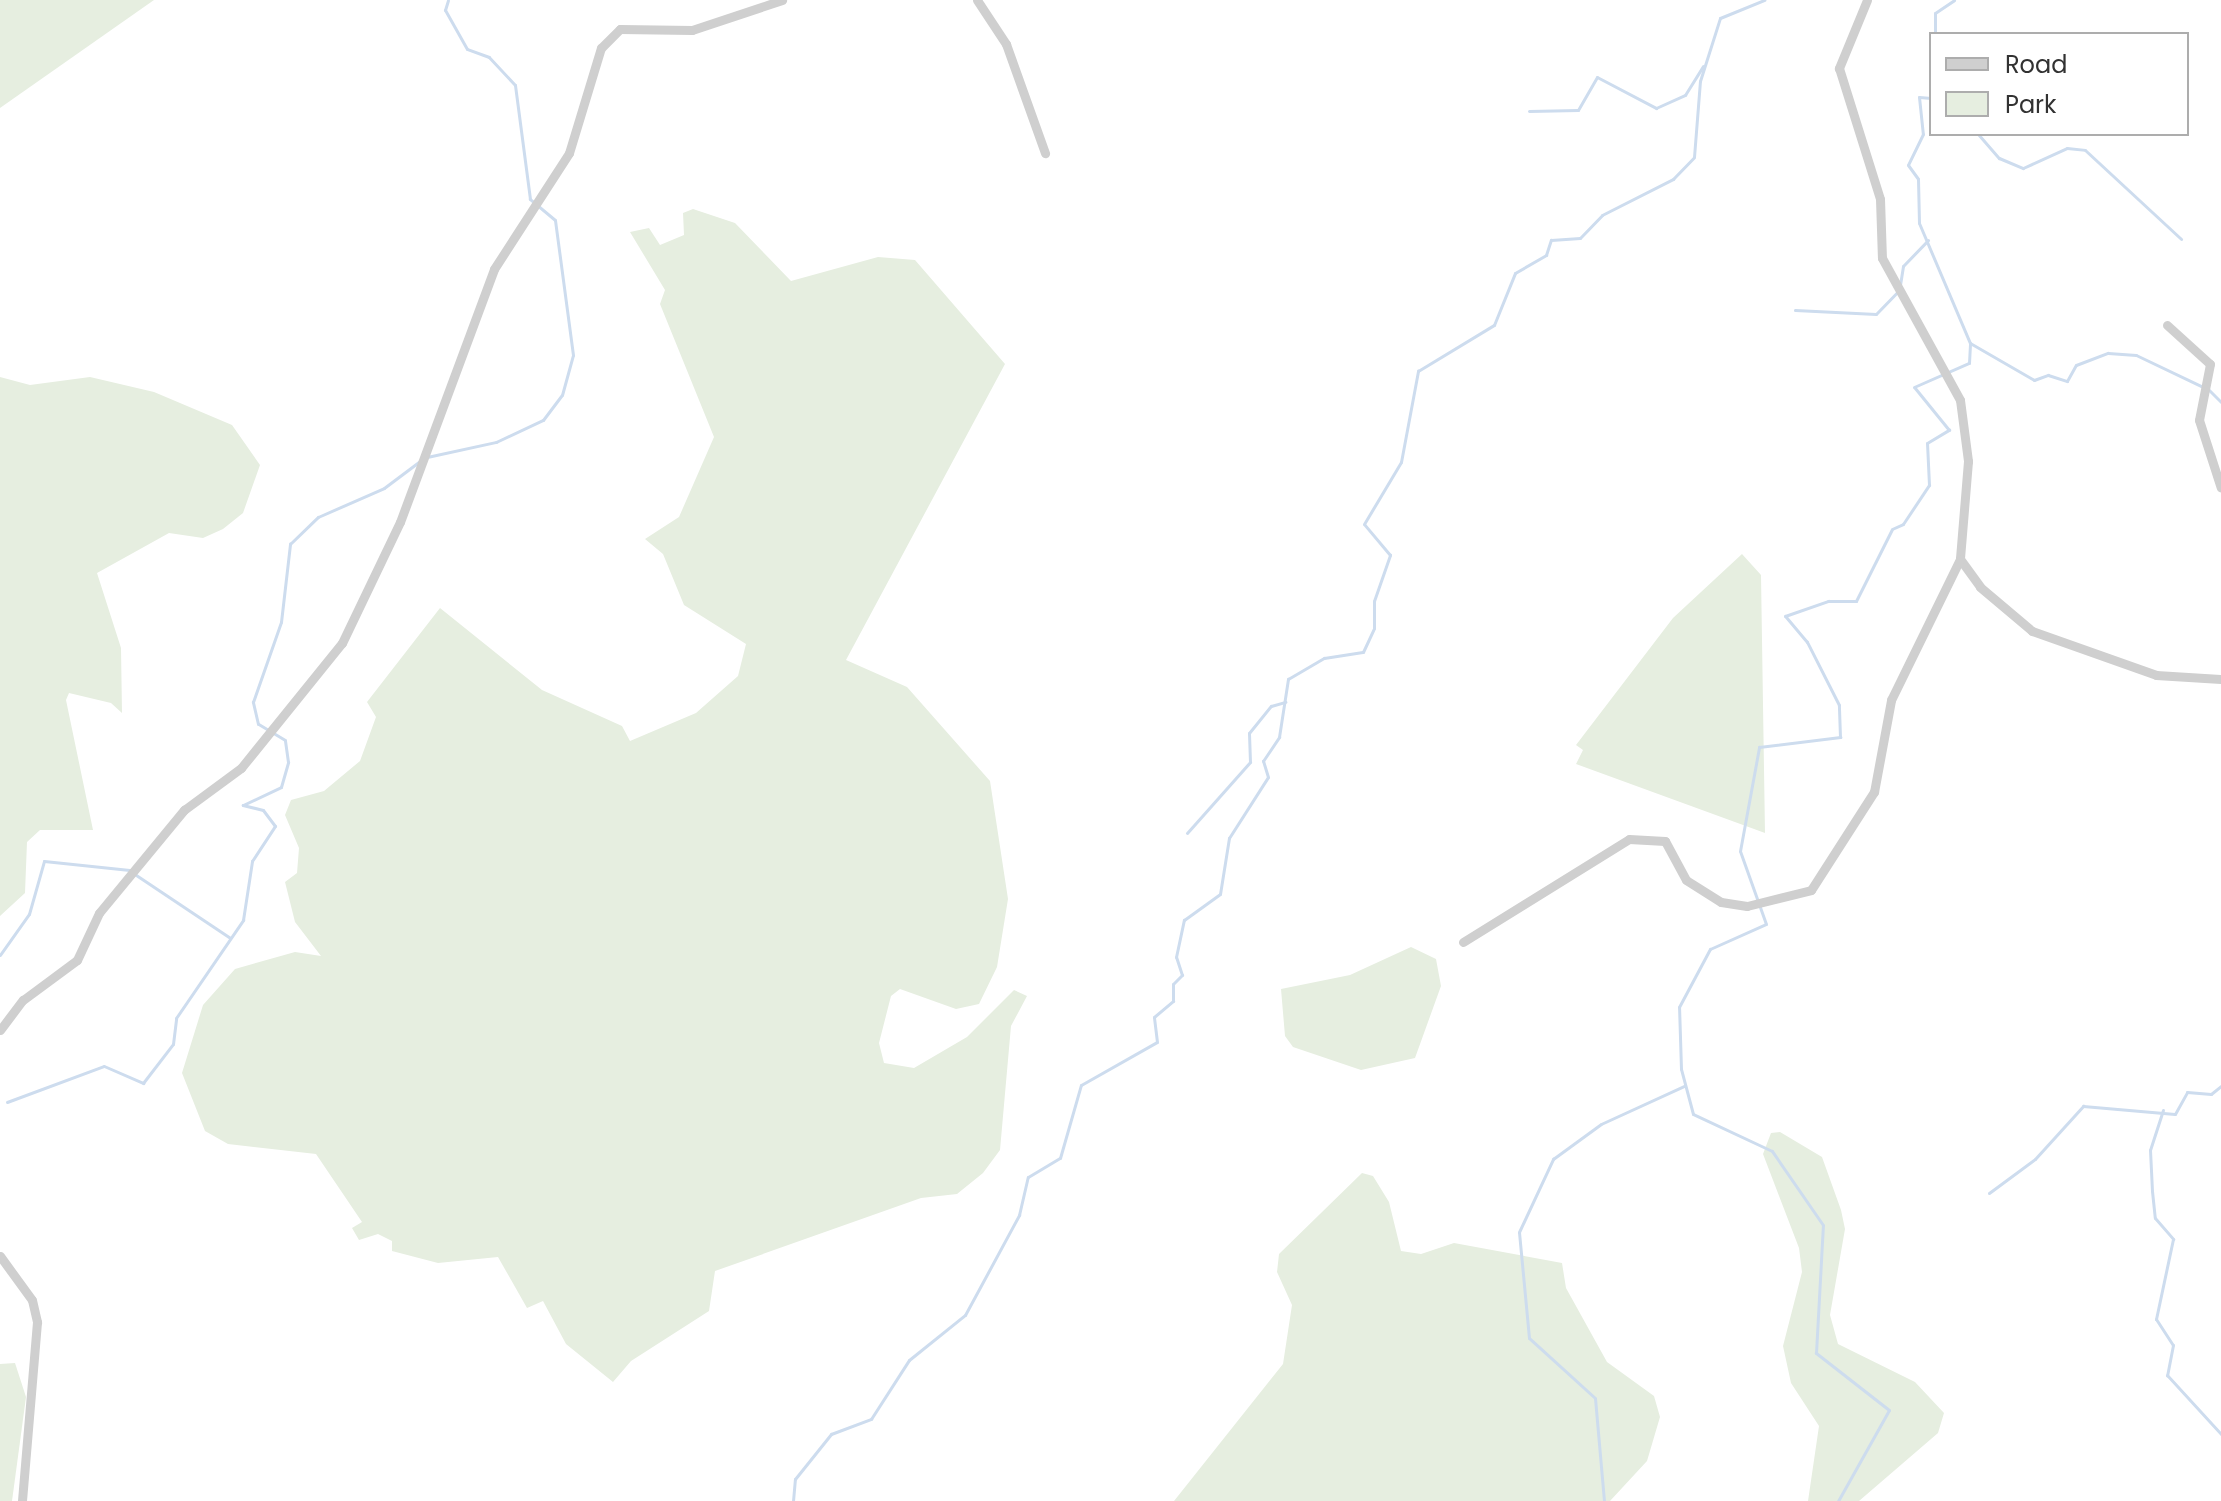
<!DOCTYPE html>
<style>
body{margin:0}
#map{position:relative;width:2221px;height:1501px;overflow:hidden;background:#fff;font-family:Poppins,sans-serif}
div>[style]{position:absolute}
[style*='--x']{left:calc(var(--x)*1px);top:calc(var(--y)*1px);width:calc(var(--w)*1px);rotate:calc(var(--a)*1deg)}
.green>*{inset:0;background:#e6eee0}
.stream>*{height:3px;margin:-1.5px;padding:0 1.5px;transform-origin:1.5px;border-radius:1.5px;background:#cddcee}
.minor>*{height:9px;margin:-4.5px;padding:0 4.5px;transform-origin:4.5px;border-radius:4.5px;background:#cfcfcf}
span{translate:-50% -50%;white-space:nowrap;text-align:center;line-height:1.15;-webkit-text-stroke:8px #fff;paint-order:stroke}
.legend{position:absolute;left:1929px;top:32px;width:260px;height:104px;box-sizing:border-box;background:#fff;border:2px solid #adadad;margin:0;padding:10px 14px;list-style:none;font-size:24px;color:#323232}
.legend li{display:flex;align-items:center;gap:16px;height:40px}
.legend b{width:40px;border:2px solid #adadad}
</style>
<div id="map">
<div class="green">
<i style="clip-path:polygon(0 0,154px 0,0 108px)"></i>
<i style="clip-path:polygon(693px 209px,735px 223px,791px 281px,878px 257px,915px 260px,1005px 364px,846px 660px,907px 687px,990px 781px,1008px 899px,997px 967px,979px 1004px,956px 1009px,900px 989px,891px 996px,879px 1043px,884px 1063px,914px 1068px,967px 1037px,1014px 990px,1027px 996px,1011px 1026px,1000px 1150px,983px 1173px,957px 1194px,921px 1198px,715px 1271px,709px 1311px,631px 1361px,613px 1382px,566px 1344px,543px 1301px,527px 1308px,498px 1257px,438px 1263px,392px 1251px,392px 1241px,378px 1234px,359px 1240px,352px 1228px,362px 1222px,316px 1154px,228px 1144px,205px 1131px,182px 1073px,203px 1005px,235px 969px,295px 952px,321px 956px,295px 922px,285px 882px,297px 873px,299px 848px,285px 815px,291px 800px,324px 791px,360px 761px,376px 717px,367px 702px,440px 608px,542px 690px,622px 726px,630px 741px,696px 713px,738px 676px,746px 644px,684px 605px,663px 554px,645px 539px,679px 517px,714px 437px,660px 304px,665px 290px,630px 232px,649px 228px,660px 245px,684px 235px,683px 213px)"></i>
<i style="clip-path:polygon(0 377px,30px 385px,90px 377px,154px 392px,232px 425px,260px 465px,243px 513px,223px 529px,203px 538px,169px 533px,97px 573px,121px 648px,122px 713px,111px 703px,69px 693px,66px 700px,93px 830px,40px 830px,27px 842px,25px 893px,0 916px)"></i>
<i style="clip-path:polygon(1742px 554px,1761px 575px,1765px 833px,1576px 764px,1583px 750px,1576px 745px,1673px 618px)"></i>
<i style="clip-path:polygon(1411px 947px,1436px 959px,1441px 986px,1415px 1058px,1361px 1070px,1293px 1047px,1285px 1036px,1281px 989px,1350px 975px)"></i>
<i style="clip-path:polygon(1780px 1132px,1822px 1157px,1841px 1210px,1845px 1229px,1830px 1315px,1838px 1344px,1915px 1382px,1944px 1413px,1938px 1433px,1859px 1501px,1808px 1501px,1819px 1426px,1791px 1383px,1783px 1346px,1802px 1272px,1799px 1248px,1763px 1154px,1771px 1133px)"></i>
<i style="clip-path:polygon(1362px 1173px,1373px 1176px,1389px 1202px,1401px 1251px,1421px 1254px,1454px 1243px,1562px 1263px,1566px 1288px,1607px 1362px,1654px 1396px,1660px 1417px,1647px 1461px,1610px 1501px,1174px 1501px,1283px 1364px,1292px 1305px,1277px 1272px,1279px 1254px)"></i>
<i style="clip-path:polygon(15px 1363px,26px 1397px,12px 1501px,0 1501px,0 1364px)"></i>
</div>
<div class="stream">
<i style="--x:1935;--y:34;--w:21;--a:-90"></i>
<i style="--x:1935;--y:13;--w:23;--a:-34"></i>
<i style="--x:1931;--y:98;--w:12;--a:-175"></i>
<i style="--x:1919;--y:97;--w:37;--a:84"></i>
<i style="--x:1923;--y:134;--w:34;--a:116"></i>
<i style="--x:1908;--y:165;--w:17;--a:54"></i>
<i style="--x:1918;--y:179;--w:44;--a:88.7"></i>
<i style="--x:1919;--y:223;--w:130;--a:67"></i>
<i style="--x:1970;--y:343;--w:74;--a:30"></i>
<i style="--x:2034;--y:380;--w:15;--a:-20"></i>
<i style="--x:2048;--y:375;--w:20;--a:18"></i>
<i style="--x:2067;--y:381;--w:18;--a:-61"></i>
<i style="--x:2076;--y:365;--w:34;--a:-21"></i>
<i style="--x:2108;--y:353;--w:28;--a:4"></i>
<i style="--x:2136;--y:355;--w:74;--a:25.5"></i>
<i style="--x:1529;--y:111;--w:49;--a:-1.2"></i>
<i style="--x:1578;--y:110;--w:38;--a:-60"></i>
<i style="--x:1597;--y:77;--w:67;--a:27.7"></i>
<i style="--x:1656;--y:108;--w:32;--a:-24"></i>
<i style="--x:1685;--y:95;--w:34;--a:-58"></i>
<i style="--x:1978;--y:134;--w:32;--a:49"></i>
<i style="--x:1999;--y:158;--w:26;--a:23"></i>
<i style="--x:2023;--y:168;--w:48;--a:-24.4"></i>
<i style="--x:2067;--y:148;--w:18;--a:6"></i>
<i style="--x:2085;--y:150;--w:131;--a:42.8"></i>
<i style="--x:1900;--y:285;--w:19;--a:-81"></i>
<i style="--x:1903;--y:266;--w:36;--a:-46"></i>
<i style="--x:1795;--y:310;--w:81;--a:2.8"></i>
<i style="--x:1876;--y:314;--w:30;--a:-46"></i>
<i style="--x:2209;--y:390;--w:17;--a:45"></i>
<i style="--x:427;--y:457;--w:71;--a:-12.3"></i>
<i style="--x:496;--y:442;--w:52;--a:-25.1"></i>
<i style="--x:543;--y:420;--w:31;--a:-53"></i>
<i style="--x:562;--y:395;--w:41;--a:-74.6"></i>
<i style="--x:573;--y:355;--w:136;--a:-97.6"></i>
<i style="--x:555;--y:220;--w:33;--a:-140"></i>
<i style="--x:530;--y:199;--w:115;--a:-97.5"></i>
<i style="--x:515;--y:85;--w:38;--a:-133"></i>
<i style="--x:489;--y:57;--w:23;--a:-160"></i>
<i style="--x:467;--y:49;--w:45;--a:-119.4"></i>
<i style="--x:445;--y:10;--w:10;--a:-73"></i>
<i style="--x:1187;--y:833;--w:95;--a:-48.4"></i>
<i style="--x:1250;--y:762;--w:29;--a:-92"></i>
<i style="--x:1249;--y:733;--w:35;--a:-51"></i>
<i style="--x:1271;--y:706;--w:15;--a:-16"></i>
<i style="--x:136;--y:875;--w:113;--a:33.8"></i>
<i style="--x:0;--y:955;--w:50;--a:-54.7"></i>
<i style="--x:29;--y:914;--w:55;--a:-74.2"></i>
<i style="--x:44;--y:861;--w:86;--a:6"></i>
<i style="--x:7;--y:1102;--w:103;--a:-20.4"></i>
<i style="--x:104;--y:1066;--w:43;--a:23.6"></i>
<i style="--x:143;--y:1083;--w:49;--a:-52.4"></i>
<i style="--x:173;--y:1044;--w:26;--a:-83"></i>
<i style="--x:176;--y:1018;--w:119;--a:-55.6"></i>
<i style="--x:243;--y:920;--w:60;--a:-81.3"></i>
<i style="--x:252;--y:861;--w:42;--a:-56.7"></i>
<i style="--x:275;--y:826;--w:20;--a:-127"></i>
<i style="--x:263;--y:810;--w:21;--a:-166"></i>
<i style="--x:243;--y:805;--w:42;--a:-25.3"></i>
<i style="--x:281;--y:787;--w:26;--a:-74"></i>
<i style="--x:288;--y:762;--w:22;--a:-98"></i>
<i style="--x:285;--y:740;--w:31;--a:-149"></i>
<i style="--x:258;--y:724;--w:23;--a:-103"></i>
<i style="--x:253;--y:702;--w:85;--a:-70.7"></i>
<i style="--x:281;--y:622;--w:79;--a:-83.4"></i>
<i style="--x:290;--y:544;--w:39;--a:-44"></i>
<i style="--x:318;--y:517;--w:72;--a:-23.7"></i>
<i style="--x:384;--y:488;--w:45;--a:-36.9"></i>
<i style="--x:2163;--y:1110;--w:42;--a:108"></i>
<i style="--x:2150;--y:1150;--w:41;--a:87.2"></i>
<i style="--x:2152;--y:1191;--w:27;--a:84"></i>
<i style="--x:2155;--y:1218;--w:28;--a:49"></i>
<i style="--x:2173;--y:1239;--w:82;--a:102"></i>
<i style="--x:2156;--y:1319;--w:31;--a:57"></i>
<i style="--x:2173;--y:1345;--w:31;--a:101"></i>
<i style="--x:2167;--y:1375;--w:80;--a:47.5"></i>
<i style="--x:1989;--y:1193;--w:57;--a:-36.5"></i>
<i style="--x:2035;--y:1159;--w:72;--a:-47.8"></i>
<i style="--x:2083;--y:1106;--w:92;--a:5"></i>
<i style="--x:2175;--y:1114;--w:25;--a:-61"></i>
<i style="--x:2187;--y:1092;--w:24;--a:5"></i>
<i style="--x:2211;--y:1094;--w:13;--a:-39"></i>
<i style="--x:793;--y:1501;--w:22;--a:-85"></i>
<i style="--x:795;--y:1479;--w:58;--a:-51.3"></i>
<i style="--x:831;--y:1434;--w:43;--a:-20.6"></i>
<i style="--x:871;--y:1419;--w:70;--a:-57.2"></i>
<i style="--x:909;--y:1360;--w:72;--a:-38.8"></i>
<i style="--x:965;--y:1315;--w:114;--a:-61.6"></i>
<i style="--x:1019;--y:1215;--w:39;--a:-77"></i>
<i style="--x:1028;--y:1177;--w:37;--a:-31"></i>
<i style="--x:1060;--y:1158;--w:76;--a:-74"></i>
<i style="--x:1081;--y:1085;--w:87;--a:-29.5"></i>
<i style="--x:1157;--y:1042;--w:25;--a:-97"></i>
<i style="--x:1154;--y:1017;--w:25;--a:-40"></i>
<i style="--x:1173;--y:1001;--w:17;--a:-90"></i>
<i style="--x:1173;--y:984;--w:13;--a:-45"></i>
<i style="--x:1182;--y:975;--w:19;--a:-108"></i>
<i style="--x:1176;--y:957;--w:38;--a:-78"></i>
<i style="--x:1184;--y:920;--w:44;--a:-35.8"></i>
<i style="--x:1220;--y:894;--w:57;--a:-80.9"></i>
<i style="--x:1229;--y:838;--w:72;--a:-57.4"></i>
<i style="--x:1268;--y:777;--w:17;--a:-107"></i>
<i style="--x:1263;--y:761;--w:29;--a:-56"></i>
<i style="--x:1279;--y:737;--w:59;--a:-81.2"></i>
<i style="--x:1288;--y:679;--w:42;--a:-30.3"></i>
<i style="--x:1324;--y:658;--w:39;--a:-9"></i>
<i style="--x:1363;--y:652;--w:26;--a:-65"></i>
<i style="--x:1374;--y:628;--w:27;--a:-90"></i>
<i style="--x:1374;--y:601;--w:49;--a:-70.8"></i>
<i style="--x:1390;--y:555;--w:40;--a:-130"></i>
<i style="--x:1364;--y:524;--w:72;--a:-59.2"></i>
<i style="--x:1401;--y:462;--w:93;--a:-79.4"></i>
<i style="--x:1418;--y:371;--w:89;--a:-31.2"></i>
<i style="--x:1494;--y:325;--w:56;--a:-68"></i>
<i style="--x:1515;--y:273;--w:36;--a:-30"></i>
<i style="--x:1546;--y:255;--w:16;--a:-72"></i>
<i style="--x:1551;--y:240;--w:29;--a:-4"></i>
<i style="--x:1580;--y:238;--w:32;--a:-46"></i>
<i style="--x:1602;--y:215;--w:80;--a:-26.9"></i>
<i style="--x:1673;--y:179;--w:30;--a:-46"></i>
<i style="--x:1694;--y:157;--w:76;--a:-85.5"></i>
<i style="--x:1700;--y:81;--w:66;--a:-72.4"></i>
<i style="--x:1720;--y:18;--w:48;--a:-22.2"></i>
<i style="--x:1604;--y:1501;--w:103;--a:-95"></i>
<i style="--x:1595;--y:1398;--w:89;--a:-137.7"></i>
<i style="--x:1529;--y:1338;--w:106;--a:-95.4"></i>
<i style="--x:1519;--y:1232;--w:81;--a:-65"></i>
<i style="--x:1553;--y:1159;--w:59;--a:-36.1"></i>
<i style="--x:1601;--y:1124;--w:91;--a:-24.6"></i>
<i style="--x:1838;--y:1501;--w:104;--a:-60.7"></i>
<i style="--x:1889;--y:1410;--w:93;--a:-142"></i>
<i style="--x:1816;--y:1353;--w:128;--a:-86.9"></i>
<i style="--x:1823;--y:1225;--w:90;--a:-124.6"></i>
<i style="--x:1772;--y:1151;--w:87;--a:-154.9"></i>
<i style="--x:1693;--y:1114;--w:47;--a:-104.9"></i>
<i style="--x:1681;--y:1069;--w:62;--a:-91.8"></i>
<i style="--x:1679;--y:1007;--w:66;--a:-61.9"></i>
<i style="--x:1710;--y:949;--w:61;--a:-24.1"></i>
<i style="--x:1766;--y:924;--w:77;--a:-109.6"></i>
<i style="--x:1740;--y:851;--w:106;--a:-79.6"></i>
<i style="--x:1759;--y:747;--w:82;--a:-7"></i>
<i style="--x:1840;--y:737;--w:32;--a:-92"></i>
<i style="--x:1839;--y:705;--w:71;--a:-116.9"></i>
<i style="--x:1807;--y:642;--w:34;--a:-130"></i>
<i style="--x:1785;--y:616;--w:46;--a:-19.2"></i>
<i style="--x:1828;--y:601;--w:28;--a:0"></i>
<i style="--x:1856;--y:601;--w:80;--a:-63.4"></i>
<i style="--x:1892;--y:529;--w:12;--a:-24"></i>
<i style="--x:1903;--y:524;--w:47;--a:-56.3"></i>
<i style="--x:1929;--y:485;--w:42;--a:-92.7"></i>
<i style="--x:1927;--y:443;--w:26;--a:-31"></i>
<i style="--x:1949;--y:430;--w:55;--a:-129.1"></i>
<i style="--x:1914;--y:387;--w:60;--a:-23.6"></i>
<i style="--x:1969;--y:363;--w:20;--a:-87"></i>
</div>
<div class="minor">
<i style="--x:977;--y:0;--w:53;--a:56.6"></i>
<i style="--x:1006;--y:44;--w:116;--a:70.3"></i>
<i style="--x:1867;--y:0;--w:74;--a:112.4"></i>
<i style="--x:1839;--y:68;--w:137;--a:72.6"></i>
<i style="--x:1880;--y:199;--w:59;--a:88.1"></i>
<i style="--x:1882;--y:258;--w:162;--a:61.2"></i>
<i style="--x:1960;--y:400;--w:62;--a:82.5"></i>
<i style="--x:1968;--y:461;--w:98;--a:94.7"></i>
<i style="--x:1960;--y:559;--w:34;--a:54"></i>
<i style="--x:1980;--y:587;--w:68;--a:40.2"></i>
<i style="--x:2032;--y:631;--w:132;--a:19.5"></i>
<i style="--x:2156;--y:675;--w:65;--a:3.5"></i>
<i style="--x:2167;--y:325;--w:58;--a:42.2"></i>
<i style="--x:2210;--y:364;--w:57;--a:101.1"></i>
<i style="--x:2199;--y:420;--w:71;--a:72.1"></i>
<i style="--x:1463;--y:942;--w:195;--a:-31.8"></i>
<i style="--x:1629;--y:839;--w:36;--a:3"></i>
<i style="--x:1665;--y:841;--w:44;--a:61.7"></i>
<i style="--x:1686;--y:880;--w:41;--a:32.2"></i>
<i style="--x:1721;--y:902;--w:26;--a:9"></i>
<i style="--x:1747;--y:906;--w:66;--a:-14"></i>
<i style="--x:1811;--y:890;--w:117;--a:-57.3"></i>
<i style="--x:1874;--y:792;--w:94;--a:-79.5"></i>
<i style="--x:1891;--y:700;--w:157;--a:-63.9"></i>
<i style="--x:0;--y:1030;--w:38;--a:-53"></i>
<i style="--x:23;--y:1000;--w:67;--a:-36.5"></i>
<i style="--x:77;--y:960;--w:52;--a:-64.9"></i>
<i style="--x:99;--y:913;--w:134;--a:-50.5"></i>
<i style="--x:184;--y:810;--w:71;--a:-36.4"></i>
<i style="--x:241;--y:768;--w:161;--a:-51.1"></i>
<i style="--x:342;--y:643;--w:134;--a:-64.4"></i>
<i style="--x:400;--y:522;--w:270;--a:-69.6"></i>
<i style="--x:494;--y:269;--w:138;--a:-57.1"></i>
<i style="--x:569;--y:153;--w:110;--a:-73.1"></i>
<i style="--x:601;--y:48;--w:27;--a:-45"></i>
<i style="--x:620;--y:29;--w:72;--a:0.8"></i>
<i style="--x:692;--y:30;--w:95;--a:-18.4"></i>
<i style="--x:0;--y:1256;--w:54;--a:54"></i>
<i style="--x:32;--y:1300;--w:23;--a:77"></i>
<i style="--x:37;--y:1322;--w:180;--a:94.8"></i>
</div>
<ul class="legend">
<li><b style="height:10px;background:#cfcfcf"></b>Road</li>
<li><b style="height:22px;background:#e6eee0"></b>Park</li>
</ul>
</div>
